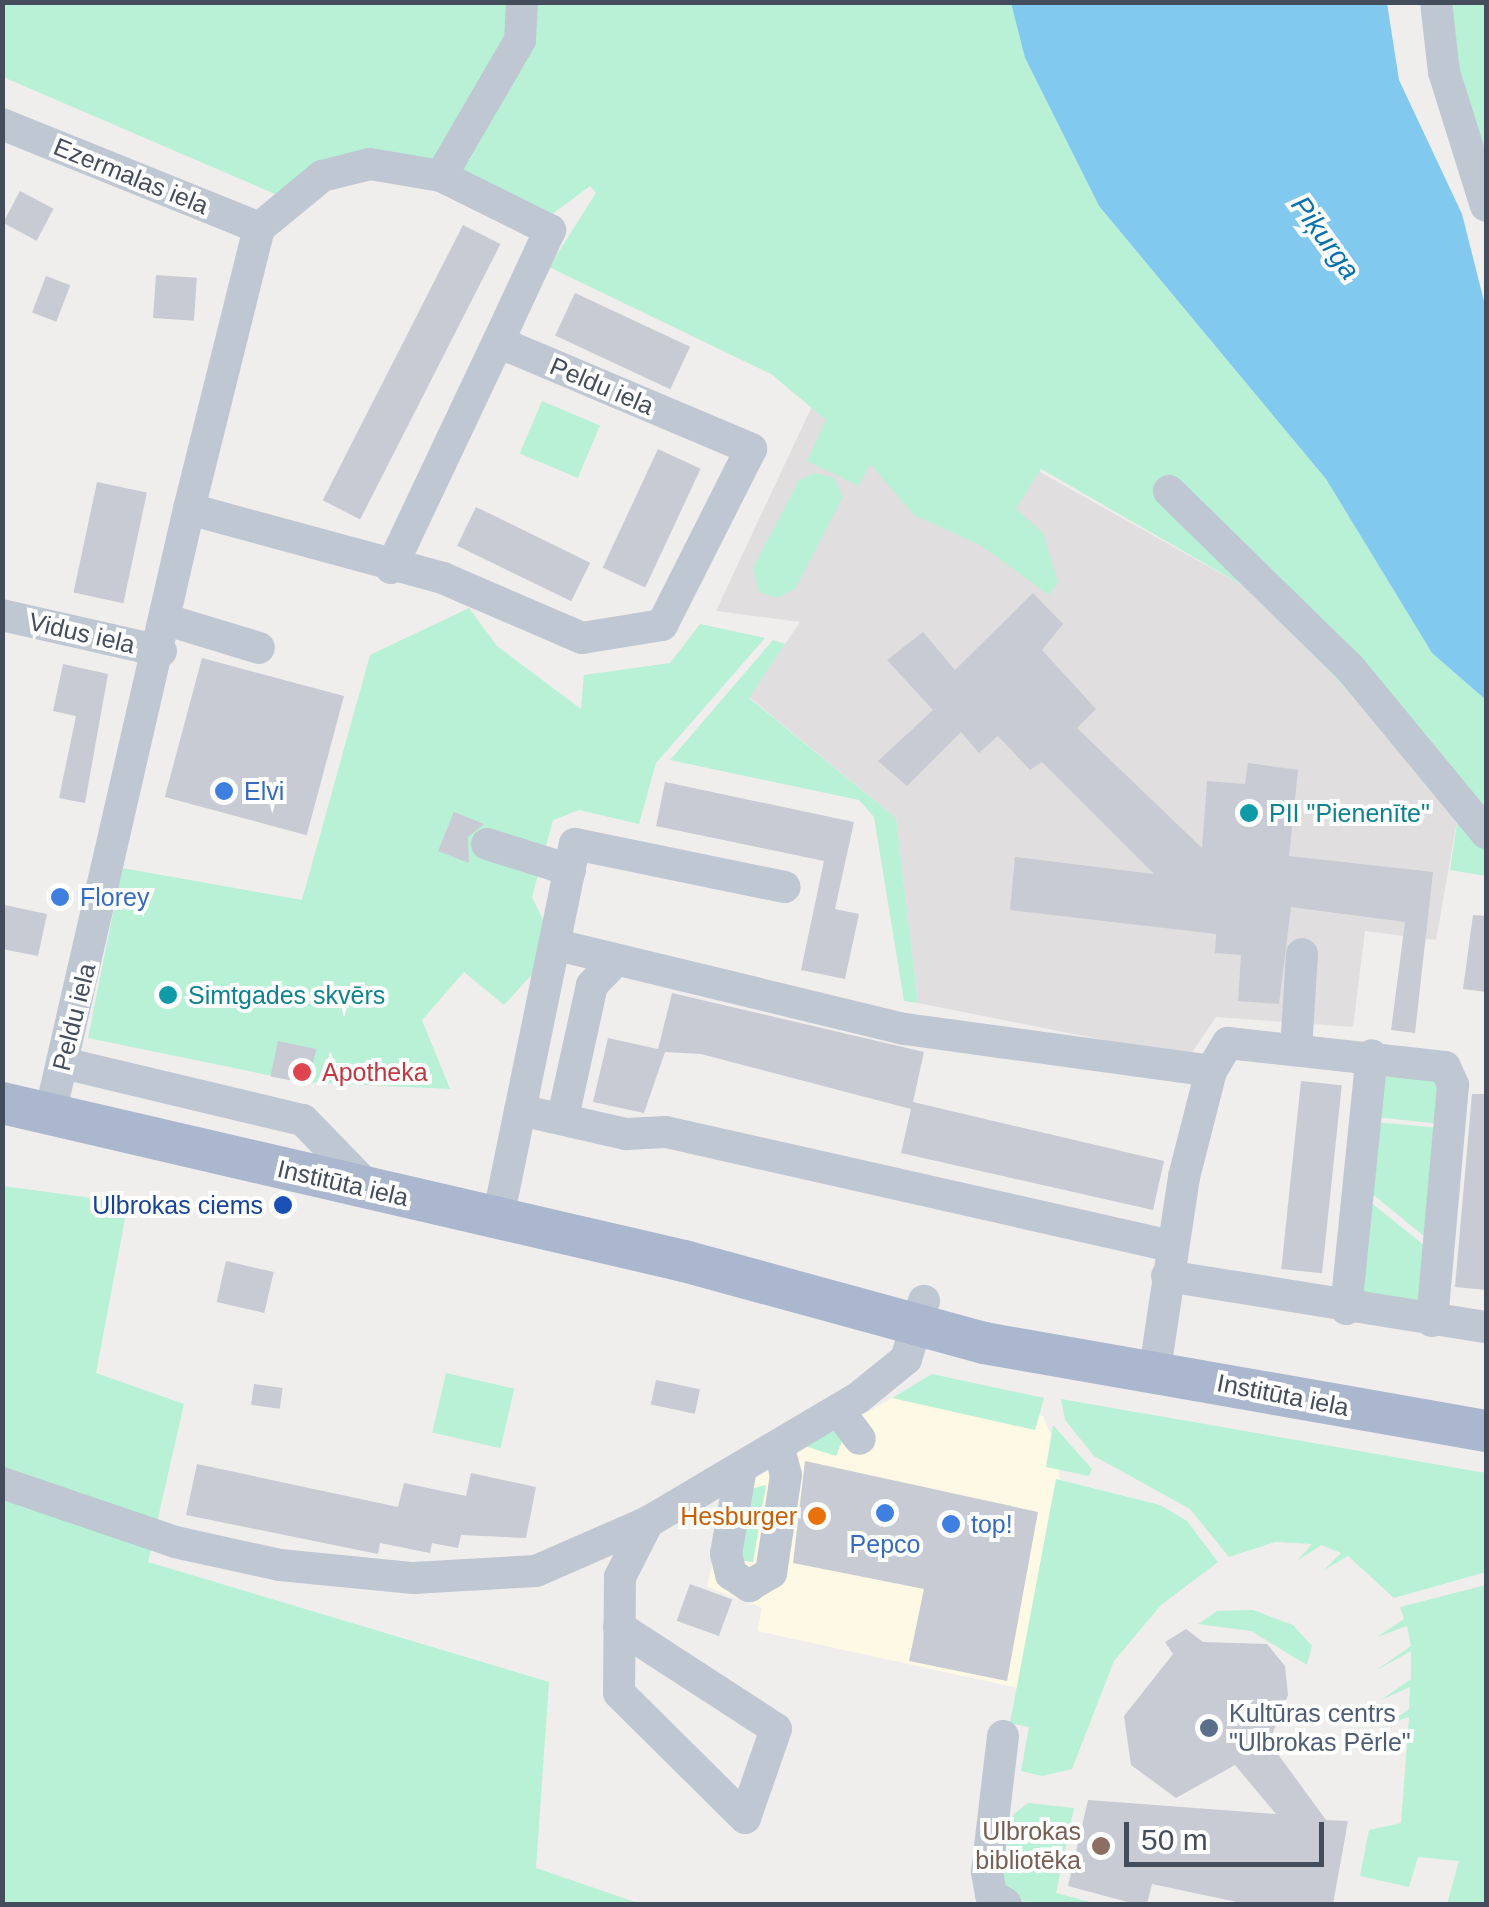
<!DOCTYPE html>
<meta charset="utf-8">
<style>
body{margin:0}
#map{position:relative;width:1489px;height:1907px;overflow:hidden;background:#f0eded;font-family:Helvetica,sans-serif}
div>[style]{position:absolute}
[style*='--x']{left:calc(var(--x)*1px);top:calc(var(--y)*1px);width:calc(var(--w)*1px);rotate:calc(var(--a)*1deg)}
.commercial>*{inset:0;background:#fdf9e4}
.education>*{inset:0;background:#e1dedf}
.green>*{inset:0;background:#b8f1d6;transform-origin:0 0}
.water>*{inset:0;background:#82c9f0}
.building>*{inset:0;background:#c8cbd3;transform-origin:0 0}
.minor>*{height:32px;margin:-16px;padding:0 16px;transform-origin:16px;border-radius:16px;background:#bfc7d3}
.major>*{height:42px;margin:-21px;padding:0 21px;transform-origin:21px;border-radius:21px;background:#abb7ce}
.dots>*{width:28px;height:28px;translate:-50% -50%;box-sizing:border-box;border:5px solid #fff;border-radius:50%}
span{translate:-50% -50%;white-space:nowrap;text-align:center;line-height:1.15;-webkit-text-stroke:8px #fff;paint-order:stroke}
.street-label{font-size:25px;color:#444d5b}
.shop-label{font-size:25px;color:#366cbe}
.left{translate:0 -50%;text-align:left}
.culture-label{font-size:25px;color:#0d838f}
.health-label{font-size:25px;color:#be3a42}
.transit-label{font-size:25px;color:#164399}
.right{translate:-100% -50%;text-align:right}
.food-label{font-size:25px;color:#c56008}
.service-label{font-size:25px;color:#4e5e75}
.education-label{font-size:25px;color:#785e54}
.water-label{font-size:28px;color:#0571ae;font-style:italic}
.frame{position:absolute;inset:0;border:5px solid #444d5b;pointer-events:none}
.scale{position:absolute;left:1124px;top:1822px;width:200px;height:45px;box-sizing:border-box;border:5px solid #444d5b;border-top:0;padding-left:12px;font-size:30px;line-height:35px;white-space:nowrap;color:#444d5b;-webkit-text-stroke:8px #fff;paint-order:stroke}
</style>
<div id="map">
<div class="commercial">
<i style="clip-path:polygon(902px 1392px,1043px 1416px,1053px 1439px,1064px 1501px,1023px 1689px,757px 1631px,762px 1608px,707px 1587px,728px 1494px)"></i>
</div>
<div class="education">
<i style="clip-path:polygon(835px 357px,1256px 593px,1459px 810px,1436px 940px,1365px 931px,1353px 1027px,1216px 1017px,1189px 1057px,918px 1003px,896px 818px,749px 697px,800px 622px,716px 611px)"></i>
</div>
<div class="green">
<i style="clip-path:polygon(3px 3px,1011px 3px,1025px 58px,1099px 206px,1326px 479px,1432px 653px,1486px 700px,1486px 876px,1450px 870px,1459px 810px,1256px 593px,1041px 469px,1016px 509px,1043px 533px,1058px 582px,1049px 595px,980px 545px,914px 515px,870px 464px,859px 486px,807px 461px,826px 420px,771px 374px,549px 267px,596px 193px,590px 186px,543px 221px,397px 155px,275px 194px,3px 77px)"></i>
<i style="clip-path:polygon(1448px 3px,1486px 3px,1486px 173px,1458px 79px)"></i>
<i style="left:542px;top:401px;width:63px;height:57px;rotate:23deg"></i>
<i style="clip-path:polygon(815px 473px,834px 478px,843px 497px,795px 589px,777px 598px,759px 592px,753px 568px,799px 480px)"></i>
<i style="clip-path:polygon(469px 608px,497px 646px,581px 709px,584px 675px,670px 663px,700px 624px,765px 638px,656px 763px,639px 824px,579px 810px,553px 820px,532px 897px,545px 924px,536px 970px,504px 1005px,464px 972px,422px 1020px,450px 1089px,302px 1082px,88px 1038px,122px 868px,302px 900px,370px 655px)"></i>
<i style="clip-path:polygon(773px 640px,785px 644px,749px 698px,896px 818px,918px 1003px,904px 1001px,874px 817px,859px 800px,670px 760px)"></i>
<i style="clip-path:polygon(1385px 1076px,1436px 1080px,1441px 1124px,1375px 1117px)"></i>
<i style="clip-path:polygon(1376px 1122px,1440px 1128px,1430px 1241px,1371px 1193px)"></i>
<i style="clip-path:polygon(3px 1186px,128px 1203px,96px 1373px,184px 1404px,148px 1562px,549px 1682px,536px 1868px,641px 1904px,3px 1904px)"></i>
<i style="clip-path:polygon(1369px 1201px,1430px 1250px,1423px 1303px,1359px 1296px)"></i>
<i style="left:446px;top:1373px;width:70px;height:61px;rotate:13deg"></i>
<i style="clip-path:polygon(932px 1374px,1044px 1398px,1035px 1430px,892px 1398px)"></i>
<i style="clip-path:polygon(1061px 1399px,1486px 1473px,1486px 1572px,1394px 1598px,1348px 1556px,1324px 1570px,1341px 1553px,1321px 1545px,1297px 1561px,1312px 1544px,1275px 1542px,1229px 1557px,1190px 1509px,1094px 1456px,1065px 1420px)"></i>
<i style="clip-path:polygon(840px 1425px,846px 1431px,836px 1456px,805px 1446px)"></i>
<i style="clip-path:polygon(1053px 1425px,1092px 1469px,1089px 1476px,1046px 1467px)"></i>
<i style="clip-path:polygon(1056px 1479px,1160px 1505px,1187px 1521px,1218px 1562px,1161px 1605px,1114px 1661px,1072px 1769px,1042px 1776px,1021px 1771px,1029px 1727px,1010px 1723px)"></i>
<i style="clip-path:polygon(766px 1485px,753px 1562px,737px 1560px,750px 1489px)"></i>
<i style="clip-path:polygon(1486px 1585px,1486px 1904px,1447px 1904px,1459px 1861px,1418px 1857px,1409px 1887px,1360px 1876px,1369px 1830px,1401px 1823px,1409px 1717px,1390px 1723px,1409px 1709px,1410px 1687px,1381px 1700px,1411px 1679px,1411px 1651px,1375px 1671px,1411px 1646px,1407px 1626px,1377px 1637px,1404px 1619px,1400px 1607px)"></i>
<i style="clip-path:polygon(1253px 1610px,1293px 1625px,1312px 1646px,1307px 1665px,1251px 1631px,1198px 1624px,1217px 1611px)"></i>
<i style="clip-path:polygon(1028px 1803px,1074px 1808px,1056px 1893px,1098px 1904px,1011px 1901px,1000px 1878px,1013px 1815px)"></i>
</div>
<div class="water">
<i style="clip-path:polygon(1011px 3px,1387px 3px,1399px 80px,1462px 214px,1486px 309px,1486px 700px,1432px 653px,1326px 479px,1099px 206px,1025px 58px)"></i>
</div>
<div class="building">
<i style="left:20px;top:191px;width:38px;height:36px;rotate:28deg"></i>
<i style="left:463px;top:225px;width:42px;height:309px;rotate:27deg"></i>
<i style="left:156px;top:275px;width:41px;height:43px;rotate:4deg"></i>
<i style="left:46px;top:276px;width:26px;height:39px;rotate:21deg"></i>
<i style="left:575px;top:293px;width:127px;height:47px;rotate:25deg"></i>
<i style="left:658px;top:449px;width:47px;height:131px;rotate:25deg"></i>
<i style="left:97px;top:482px;width:51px;height:113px;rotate:12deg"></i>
<i style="left:476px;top:507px;width:127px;height:43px;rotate:26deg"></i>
<i style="clip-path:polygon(1033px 593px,1063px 624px,1042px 650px,1096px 709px,1077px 728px,1202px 848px,1207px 781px,1245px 784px,1248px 763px,1298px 770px,1289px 856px,1433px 872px,1415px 1033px,1391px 1030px,1405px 922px,1291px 907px,1279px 1004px,1238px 1001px,1241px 955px,1215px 953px,1216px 934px,1010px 910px,1015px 857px,1154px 874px,1042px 762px,1030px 770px,998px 736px,979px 753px,961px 732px,907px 786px,878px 761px,933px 710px,887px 660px,923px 632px,955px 670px)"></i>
<i style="left:202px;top:658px;width:147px;height:144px;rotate:15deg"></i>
<i style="clip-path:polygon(63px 664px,108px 674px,85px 803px,59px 798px,76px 716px,53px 711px)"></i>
<i style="clip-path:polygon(665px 782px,854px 822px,835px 909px,859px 914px,845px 979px,801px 970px,824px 861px,656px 826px)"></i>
<i style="clip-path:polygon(454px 812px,484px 824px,468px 837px,469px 863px,438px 851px)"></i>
<i style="clip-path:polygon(5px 905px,47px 914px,38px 956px,2px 949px)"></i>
<i style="clip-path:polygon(1473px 915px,1486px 916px,1486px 992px,1463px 989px)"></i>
<i style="clip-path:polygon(672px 993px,924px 1052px,913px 1102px,1164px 1161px,1153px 1210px,901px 1153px,911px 1109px,701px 1054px,665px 1052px,644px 1113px,593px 1102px,608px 1038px,658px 1049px)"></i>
<i style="left:278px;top:1041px;width:39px;height:36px;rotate:12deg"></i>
<i style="left:1301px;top:1081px;width:41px;height:189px;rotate:6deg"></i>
<i style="clip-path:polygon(1472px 1094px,1486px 1094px,1486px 1290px,1455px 1287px)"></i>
<i style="left:226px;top:1261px;width:49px;height:42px;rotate:13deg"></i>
<i style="left:656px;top:1380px;width:45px;height:25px;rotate:12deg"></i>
<i style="left:254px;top:1384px;width:29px;height:21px;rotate:8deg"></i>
<i style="clip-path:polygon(805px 1461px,1038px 1512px,1007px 1681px,909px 1661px,924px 1589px,793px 1563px)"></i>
<i style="clip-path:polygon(197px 1464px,398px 1507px,404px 1483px,466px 1496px,471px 1473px,536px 1487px,526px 1538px,461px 1535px,458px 1548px,432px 1543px,430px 1553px,380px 1543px,378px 1554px,186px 1515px)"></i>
<i style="left:690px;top:1584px;width:45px;height:39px;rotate:20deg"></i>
<i style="clip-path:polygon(1186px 1629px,1203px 1642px,1267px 1644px,1285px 1666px,1288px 1695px,1269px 1742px,1326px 1820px,1348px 1821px,1333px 1904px,1246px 1904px,1152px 1884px,1147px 1904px,1135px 1904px,1068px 1886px,1088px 1800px,1276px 1814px,1235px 1765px,1176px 1798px,1131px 1765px,1124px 1716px,1173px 1654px,1165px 1642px)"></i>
</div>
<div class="minor">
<i style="--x:1436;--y:2;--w:70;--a:83.5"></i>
<i style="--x:1444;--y:72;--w:140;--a:72.6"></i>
<i style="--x:2;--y:124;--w:277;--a:22"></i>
<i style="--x:370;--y:164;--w:72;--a:9.6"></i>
<i style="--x:441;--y:176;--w:122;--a:26.4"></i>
<i style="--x:550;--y:230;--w:123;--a:114.9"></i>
<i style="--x:498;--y:342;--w:275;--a:22.9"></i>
<i style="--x:751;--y:449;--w:197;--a:116.8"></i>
<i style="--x:662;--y:625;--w:81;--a:170.8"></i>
<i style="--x:582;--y:638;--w:151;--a:-156.7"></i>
<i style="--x:443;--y:578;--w:263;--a:-164.8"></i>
<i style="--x:189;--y:509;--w:290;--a:-76"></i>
<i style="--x:259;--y:228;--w:82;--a:-39.5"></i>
<i style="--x:322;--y:176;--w:49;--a:-14"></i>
<i style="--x:441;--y:176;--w:157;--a:-59.8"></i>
<i style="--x:520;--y:40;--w:38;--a:-87"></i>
<i style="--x:1169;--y:491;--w:253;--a:44.4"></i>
<i style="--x:1350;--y:668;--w:214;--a:50.5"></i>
<i style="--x:391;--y:568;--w:250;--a:-64.7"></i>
<i style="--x:2;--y:615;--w:163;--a:12.8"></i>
<i style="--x:167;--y:620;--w:96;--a:16.9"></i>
<i style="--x:487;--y:844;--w:87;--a:17.4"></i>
<i style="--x:557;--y:945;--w:358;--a:13.6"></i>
<i style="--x:905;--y:1029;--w:309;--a:7.8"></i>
<i style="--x:1296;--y:1049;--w:95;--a:-86.4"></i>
<i style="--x:63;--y:1063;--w:247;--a:13.4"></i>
<i style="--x:303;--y:1120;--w:98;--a:45.8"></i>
<i style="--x:520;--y:1110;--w:109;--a:12.8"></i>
<i style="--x:626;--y:1134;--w:40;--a:-2.9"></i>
<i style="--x:666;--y:1132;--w:518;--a:12.72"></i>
<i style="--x:50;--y:1114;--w:621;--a:-77.06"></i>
<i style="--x:563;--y:1117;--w:135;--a:-77.6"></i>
<i style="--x:592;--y:985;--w:33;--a:-46"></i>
<i style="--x:498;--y:1218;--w:382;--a:-78.4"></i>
<i style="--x:575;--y:844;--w:214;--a:11.6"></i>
<i style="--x:1167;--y:1276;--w:323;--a:9.1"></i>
<i style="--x:1346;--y:1309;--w:255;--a:-84.2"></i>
<i style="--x:1155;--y:1369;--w:194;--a:-81.4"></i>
<i style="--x:1184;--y:1177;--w:109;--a:-75.7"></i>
<i style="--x:1211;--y:1071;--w:33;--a:-59"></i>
<i style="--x:1228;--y:1043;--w:218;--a:6.3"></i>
<i style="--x:1445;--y:1067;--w:20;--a:66"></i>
<i style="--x:1453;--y:1085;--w:237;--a:95.1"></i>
<i style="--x:838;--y:1410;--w:36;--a:53"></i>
<i style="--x:741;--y:1468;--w:87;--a:99.9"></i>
<i style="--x:726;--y:1554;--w:21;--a:76"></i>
<i style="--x:731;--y:1574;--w:22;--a:34"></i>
<i style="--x:749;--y:1586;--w:26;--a:-31"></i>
<i style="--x:771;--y:1573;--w:99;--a:-81.3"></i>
<i style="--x:786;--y:1475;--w:30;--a:-105"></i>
<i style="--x:2;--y:1483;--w:183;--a:18.8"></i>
<i style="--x:175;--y:1542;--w:107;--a:12.4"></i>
<i style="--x:280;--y:1565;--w:134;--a:5.6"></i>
<i style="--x:413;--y:1578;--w:123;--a:-3.3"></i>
<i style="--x:536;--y:1571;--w:122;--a:-23.6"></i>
<i style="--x:648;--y:1522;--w:244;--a:-30.6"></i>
<i style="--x:858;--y:1398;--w:62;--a:-39.1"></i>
<i style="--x:906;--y:1359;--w:61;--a:-72.8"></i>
<i style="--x:619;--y:1627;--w:187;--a:33"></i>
<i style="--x:776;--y:1729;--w:94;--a:109.2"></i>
<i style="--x:745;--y:1818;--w:177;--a:-135.2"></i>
<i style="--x:619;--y:1693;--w:116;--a:-89.5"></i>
<i style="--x:620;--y:1577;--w:62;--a:-63"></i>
<i style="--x:1003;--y:1736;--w:137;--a:96.7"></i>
<i style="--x:987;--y:1872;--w:23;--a:80"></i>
<i style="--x:991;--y:1895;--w:17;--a:31"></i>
</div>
<div class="major">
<i style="--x:2;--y:1103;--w:700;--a:13.04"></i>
<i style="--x:684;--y:1261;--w:311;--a:15.3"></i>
<i style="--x:984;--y:1343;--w:510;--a:9.94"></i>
</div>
<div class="dots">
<i style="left:224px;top:791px;background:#3f7fe0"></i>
<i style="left:1249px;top:813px;background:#0f9aa8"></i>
<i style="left:60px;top:897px;background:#3f7fe0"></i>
<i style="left:168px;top:995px;background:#0f9aa8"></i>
<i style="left:302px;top:1072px;background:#e0444e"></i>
<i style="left:283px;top:1205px;background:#1a4fb4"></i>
<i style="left:885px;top:1513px;background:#3f7fe0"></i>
<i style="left:817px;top:1516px;background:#e8710a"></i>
<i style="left:951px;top:1524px;background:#3f7fe0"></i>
<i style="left:1209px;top:1728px;background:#5c6f8a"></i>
<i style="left:1101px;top:1846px;background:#8d6e63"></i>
</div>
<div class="street-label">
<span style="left:131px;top:176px;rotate:22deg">Ezermalas iela</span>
<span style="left:602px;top:386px;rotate:23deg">Peldu iela</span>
<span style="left:82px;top:633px;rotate:13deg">Vidus iela</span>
<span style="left:74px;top:1017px;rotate:-76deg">Peldu iela</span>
<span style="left:343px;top:1183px;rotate:13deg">Institūta iela</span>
<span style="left:1283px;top:1395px;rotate:11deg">Institūta iela</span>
</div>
<div class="shop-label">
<span class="left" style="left:244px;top:791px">Elvi</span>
<span class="left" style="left:80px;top:897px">Florey</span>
<span class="left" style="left:971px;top:1524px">top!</span>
<span style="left:885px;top:1544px">Pepco</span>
</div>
<div class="culture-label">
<span class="left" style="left:1269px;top:813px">PII "Pienenīte"</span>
<span class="left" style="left:188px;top:995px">Simtgades skvērs</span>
</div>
<div class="health-label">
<span class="left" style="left:322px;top:1072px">Apotheka</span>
</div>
<div class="transit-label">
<span class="right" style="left:263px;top:1205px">Ulbrokas ciems</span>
</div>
<div class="food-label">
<span class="right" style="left:797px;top:1516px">Hesburger</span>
</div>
<div class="service-label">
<span class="left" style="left:1229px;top:1728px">Kultūras centrs<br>"Ulbrokas Pērle"</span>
</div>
<div class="education-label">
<span class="right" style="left:1081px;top:1846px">Ulbrokas<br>bibliotēka</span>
</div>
<div class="water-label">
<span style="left:1325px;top:238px;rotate:54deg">Piķurga</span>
</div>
<div class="frame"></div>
<div class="scale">50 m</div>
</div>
